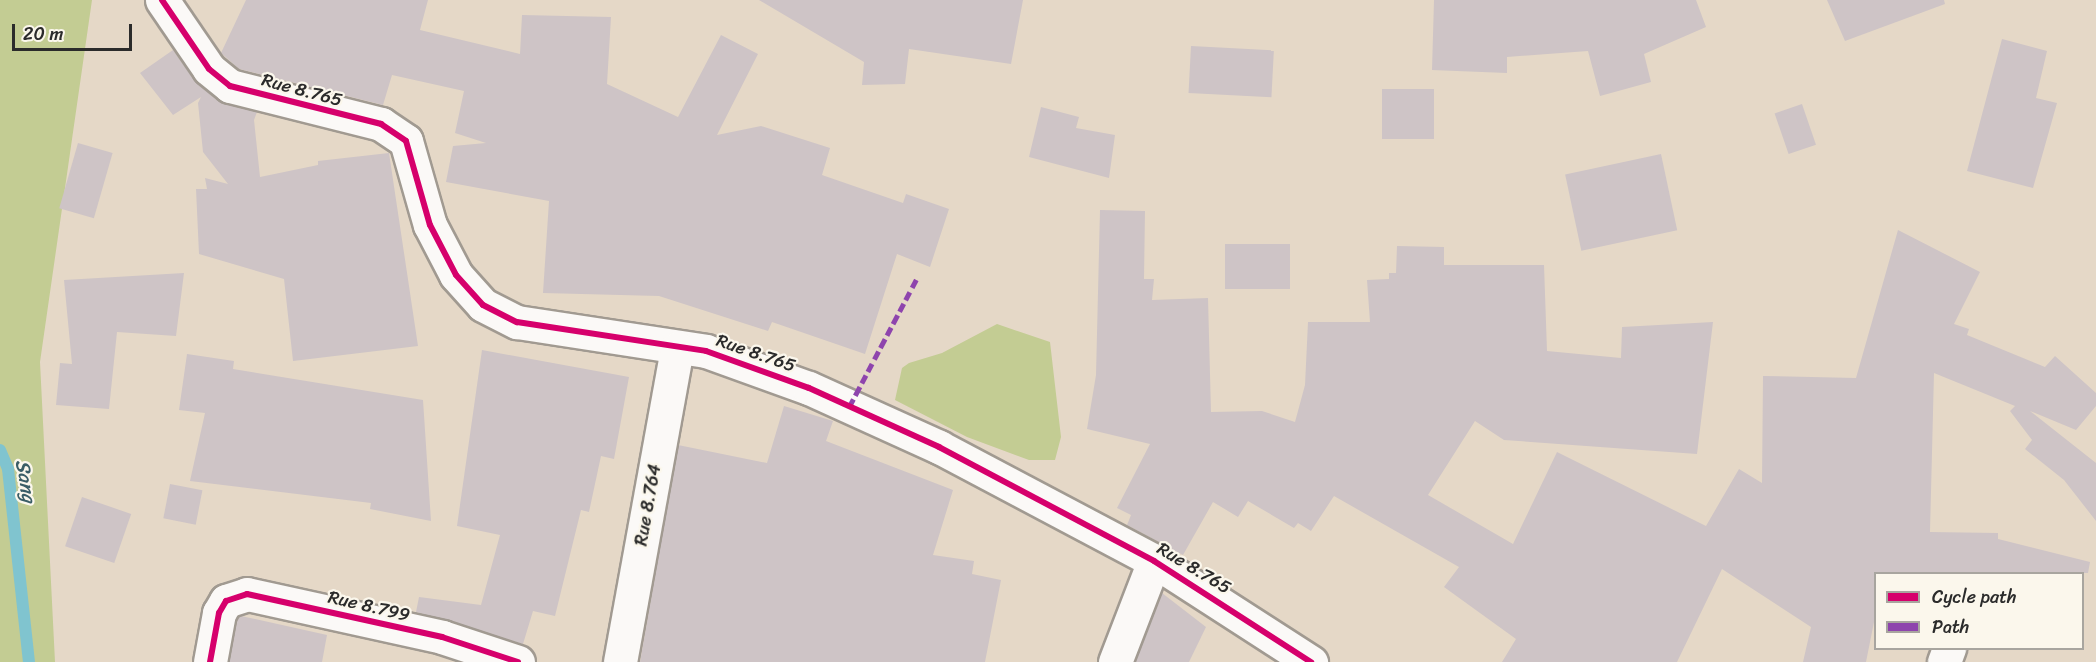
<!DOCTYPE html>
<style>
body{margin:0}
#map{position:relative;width:2096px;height:662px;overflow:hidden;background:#e5d8c7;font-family:Sriracha,sans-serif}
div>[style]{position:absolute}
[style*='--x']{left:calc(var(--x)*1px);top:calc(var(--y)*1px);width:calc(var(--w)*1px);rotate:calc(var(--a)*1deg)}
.green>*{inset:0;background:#c3cc93}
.stream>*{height:12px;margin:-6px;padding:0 6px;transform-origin:6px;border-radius:6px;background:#80c4cf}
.building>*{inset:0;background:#cec4c6;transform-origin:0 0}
.roads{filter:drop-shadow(2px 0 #a19a91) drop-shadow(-2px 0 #a19a91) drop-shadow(0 2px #a19a91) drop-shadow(0 -2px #a19a91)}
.minor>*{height:33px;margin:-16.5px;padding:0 16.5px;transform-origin:16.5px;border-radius:16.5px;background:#fbf9f7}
.quiet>*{height:4.5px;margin-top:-2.25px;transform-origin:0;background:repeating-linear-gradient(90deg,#8e44ad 0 9px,transparent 0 13.5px)}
.cycleway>*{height:6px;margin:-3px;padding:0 3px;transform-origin:3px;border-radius:3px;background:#d6006c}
span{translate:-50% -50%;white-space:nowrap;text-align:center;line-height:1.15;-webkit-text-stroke:4.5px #fbf7ec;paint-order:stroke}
.street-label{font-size:18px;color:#2b2b2b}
.water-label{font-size:20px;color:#3a5d66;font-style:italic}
.legend{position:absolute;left:1874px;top:572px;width:210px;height:78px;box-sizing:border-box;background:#fbf7ec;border:2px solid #a8a59f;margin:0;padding:8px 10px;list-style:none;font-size:18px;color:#2b2b2b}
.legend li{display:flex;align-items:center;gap:12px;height:30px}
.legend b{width:30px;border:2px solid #a8a59f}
.scale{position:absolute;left:12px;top:24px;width:120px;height:27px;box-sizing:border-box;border:3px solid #2b2b2b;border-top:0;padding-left:8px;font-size:18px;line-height:21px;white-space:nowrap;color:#2b2b2b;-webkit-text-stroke:4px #fbf7ec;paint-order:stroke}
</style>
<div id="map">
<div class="green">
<i style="clip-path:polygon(0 0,92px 0,40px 362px,55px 662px,0 662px)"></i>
<i style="clip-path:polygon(997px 324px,1050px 342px,1061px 437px,1055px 460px,1029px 460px,967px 437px,895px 400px,902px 368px,909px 363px,942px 353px)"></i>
</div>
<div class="stream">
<i style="--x:0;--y:450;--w:21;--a:67"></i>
<i style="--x:8;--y:469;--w:194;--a:83.8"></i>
</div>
<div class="building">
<i style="clip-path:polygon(246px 0,428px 0,420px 30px,520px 54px,522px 15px,611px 17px,607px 84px,678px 117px,721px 35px,758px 54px,717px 135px,761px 126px,830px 148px,822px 175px,903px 203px,906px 194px,949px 209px,930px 267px,897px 254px,865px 354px,772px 322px,768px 331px,659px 296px,543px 293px,549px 201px,446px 182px,453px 146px,486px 143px,455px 133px,464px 91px,392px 75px,383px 105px,239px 69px,221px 53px)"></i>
<i style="clip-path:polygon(759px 0,1023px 0,1011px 64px,909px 49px,905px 84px,862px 85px,864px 62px)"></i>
<i style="clip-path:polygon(1434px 0,1696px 0,1706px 27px,1644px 54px,1651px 82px,1600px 96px,1588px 51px,1507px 57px,1507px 73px,1432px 70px)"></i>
<i style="clip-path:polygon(1827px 0,1944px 0,1945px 4px,1845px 41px)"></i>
<i style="clip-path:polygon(2002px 39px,2047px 51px,2036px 98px,2057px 103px,2033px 188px,1967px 171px)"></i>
<i style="left:1191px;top:46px;width:83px;height:47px;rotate:3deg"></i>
<i style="clip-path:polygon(173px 50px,194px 80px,218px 101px,257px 112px,254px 120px,260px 177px,318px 165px,318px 161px,389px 153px,418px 346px,293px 361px,284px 279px,199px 254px,196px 189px,207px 189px,205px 178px,228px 184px,203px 152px,198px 103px,201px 97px,173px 115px,140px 73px)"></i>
<i style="left:1434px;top:89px;width:50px;height:52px;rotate:90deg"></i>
<i style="left:1802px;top:104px;width:43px;height:29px;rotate:71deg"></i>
<i style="clip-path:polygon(1041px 107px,1079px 117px,1076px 128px,1115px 135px,1109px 178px,1029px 157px)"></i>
<i style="left:78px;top:143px;width:36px;height:68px;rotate:16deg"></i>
<i style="left:1661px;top:154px;width:78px;height:98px;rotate:78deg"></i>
<i style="clip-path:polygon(1100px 210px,1145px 211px,1144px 279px,1154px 279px,1152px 300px,1208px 298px,1211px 412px,1262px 411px,1295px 422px,1305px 385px,1308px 322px,1370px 322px,1367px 280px,1389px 279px,1389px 273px,1396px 273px,1397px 246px,1444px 247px,1444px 265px,1544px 265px,1547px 351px,1621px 358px,1622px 327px,1713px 322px,1697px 454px,1504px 440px,1475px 421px,1428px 495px,1513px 544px,1557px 452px,1706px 526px,1739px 469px,1762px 483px,1763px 376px,1856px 378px,1898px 230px,1980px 272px,1954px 324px,1969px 329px,1967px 335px,2045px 367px,2055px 356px,2096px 393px,2096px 406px,2076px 430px,2030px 411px,2096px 463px,2096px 521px,2064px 480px,2025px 449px,2032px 440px,2010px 411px,2015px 406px,1934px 373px,1930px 532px,1998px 533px,1998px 539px,2090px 562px,2088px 573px,1875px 573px,1875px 617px,1866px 662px,1803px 662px,1811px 627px,1722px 569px,1677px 662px,1502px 662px,1516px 639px,1444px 587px,1459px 567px,1334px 496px,1311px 531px,1298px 523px,1294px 528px,1248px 501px,1238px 517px,1213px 502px,1183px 555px,1127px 525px,1131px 515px,1117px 508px,1150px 444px,1087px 429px,1096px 375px)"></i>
<i style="left:1290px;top:244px;width:45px;height:65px;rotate:90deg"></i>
<i style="clip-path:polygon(184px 273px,176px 336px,117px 332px,109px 409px,56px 405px,60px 363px,72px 364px,64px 280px)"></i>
<i style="clip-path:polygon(482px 350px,629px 377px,614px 459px,601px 456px,589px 512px,581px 510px,555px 616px,533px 611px,523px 644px,416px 612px,419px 597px,481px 605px,500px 535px,457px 526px)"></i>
<i style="clip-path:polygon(187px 354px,234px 361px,233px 369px,423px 400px,431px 521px,370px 509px,371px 503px,190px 481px,205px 413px,179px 410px)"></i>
<i style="clip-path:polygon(784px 406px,833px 421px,826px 441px,953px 490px,933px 555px,974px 561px,972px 574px,1001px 580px,985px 662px,640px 662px,678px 445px,767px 463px)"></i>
<i style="left:170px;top:484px;width:33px;height:35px;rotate:11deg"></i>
<i style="left:82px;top:497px;width:52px;height:52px;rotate:19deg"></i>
<i style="clip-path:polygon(1162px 593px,1206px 627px,1189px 662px,1135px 662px)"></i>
<i style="clip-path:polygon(241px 616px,327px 635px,322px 662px,229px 662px,237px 620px)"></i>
</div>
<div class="roads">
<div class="minor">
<i style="--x:162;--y:0;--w:83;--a:55.7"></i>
<i style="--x:209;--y:69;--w:27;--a:39"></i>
<i style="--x:230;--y:86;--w:156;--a:14.1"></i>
<i style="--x:381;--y:124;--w:30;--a:34"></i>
<i style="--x:406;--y:141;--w:87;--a:74.1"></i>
<i style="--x:430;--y:225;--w:56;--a:62.5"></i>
<i style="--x:456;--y:275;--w:40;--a:48"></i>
<i style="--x:483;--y:305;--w:38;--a:27"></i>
<i style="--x:517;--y:322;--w:191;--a:8.7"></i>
<i style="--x:706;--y:351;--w:109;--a:19.8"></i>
<i style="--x:809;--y:388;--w:143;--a:24.4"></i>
<i style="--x:939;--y:447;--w:243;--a:27.9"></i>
<i style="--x:1154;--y:561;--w:187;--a:32.8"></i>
<i style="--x:210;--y:662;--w:50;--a:-79.6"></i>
<i style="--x:219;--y:613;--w:14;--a:-60"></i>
<i style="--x:226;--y:601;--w:22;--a:-18"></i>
<i style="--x:247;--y:594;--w:200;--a:12.4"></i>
<i style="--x:442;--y:637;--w:80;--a:18.2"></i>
<i style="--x:620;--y:662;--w:319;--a:-79.7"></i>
<i style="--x:1115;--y:662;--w:108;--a:-68.9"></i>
<i style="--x:1944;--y:662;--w:15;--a:-70"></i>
</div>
</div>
<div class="quiet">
<i style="--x:849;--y:407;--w:148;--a:-62.2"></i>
</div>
<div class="cycleway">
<i style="--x:162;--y:0;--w:83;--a:55.7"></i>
<i style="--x:209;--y:69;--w:27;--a:39"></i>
<i style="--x:230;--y:86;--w:156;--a:14.1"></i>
<i style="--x:381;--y:124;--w:30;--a:34"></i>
<i style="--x:406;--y:141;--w:87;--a:74.1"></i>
<i style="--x:430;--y:225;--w:56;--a:62.5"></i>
<i style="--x:456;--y:275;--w:40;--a:48"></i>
<i style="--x:483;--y:305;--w:38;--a:27"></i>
<i style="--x:517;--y:322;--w:191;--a:8.7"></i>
<i style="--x:706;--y:351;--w:109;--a:19.8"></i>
<i style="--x:809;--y:388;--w:143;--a:24.4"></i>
<i style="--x:939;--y:447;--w:243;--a:27.9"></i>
<i style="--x:1154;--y:561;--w:187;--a:32.8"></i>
<i style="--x:210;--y:662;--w:50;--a:-79.6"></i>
<i style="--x:219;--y:613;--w:14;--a:-60"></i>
<i style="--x:226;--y:601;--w:22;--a:-18"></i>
<i style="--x:247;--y:594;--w:200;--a:12.4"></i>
<i style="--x:442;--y:637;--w:80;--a:18.2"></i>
</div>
<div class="street-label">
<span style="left:302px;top:90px;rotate:15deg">Rue 8.765</span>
<span style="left:756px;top:353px;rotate:19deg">Rue 8.765</span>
<span style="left:648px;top:505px;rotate:-80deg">Rue 8.764</span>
<span style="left:1194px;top:568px;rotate:31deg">Rue 8.765</span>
<span style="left:369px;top:606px;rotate:13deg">Rue 8.799</span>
</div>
<div class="water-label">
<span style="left:26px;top:481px;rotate:80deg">Sang</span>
</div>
<ul class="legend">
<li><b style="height:8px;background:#d6006c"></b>Cycle path</li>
<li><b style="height:8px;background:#8e44ad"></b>Path</li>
</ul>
<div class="scale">20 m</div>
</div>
